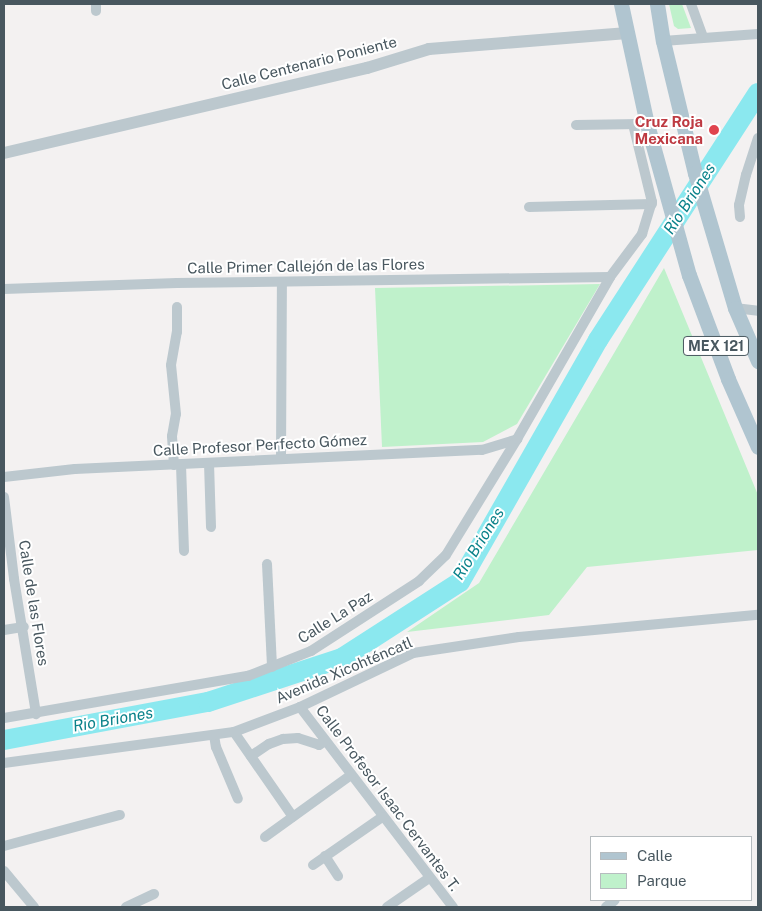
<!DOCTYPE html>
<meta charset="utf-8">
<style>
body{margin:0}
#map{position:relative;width:762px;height:911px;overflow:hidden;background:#f3f1f1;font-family:"Public Sans",sans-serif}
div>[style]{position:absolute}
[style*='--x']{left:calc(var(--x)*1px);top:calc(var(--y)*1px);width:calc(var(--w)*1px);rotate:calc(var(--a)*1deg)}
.green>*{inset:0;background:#bff1cb}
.river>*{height:20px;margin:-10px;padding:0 10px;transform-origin:10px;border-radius:10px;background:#8be8ef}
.minor>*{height:10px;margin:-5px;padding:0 5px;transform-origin:5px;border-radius:5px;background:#bcc8ce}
.tertiary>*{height:12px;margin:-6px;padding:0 6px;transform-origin:6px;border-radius:6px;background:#bcc8ce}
.primary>*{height:15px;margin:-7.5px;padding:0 7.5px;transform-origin:7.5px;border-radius:7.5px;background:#b0c5d0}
.dots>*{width:14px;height:14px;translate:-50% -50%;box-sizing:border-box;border:2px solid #fff;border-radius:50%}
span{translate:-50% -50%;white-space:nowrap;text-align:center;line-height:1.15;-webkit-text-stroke:4px #fff;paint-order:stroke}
.shield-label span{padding:1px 4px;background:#fff;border:1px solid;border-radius:4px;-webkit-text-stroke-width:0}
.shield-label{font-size:14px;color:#48575f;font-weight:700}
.street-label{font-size:15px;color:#48575f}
.health-label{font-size:15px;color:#be3a42;font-weight:700}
.right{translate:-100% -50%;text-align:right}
.water-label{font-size:16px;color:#0a828a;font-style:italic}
.frame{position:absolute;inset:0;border:5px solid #48575f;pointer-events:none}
.legend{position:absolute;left:590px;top:836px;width:162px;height:65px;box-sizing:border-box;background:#fff;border:1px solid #b6bcbf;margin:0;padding:6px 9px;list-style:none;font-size:15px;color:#48575f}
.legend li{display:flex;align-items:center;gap:10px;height:25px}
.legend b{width:25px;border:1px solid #b6bcbf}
</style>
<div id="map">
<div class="green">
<i style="clip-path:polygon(669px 4px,682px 4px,691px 28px,678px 29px,674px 26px)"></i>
<i style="clip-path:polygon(664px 268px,758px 495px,758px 550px,587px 567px,549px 615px,407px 632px,479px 583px)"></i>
<i style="clip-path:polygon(600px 284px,517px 424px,483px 442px,382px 447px,375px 288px)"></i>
</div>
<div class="river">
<i style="--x:4;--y:740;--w:208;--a:-10.6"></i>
<i style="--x:208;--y:702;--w:141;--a:-18.2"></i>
<i style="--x:342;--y:658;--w:140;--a:-32.8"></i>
<i style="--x:460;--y:582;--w:279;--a:-60.3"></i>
<i style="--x:598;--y:340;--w:294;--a:-57.1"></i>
</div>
<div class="minor">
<i style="--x:96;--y:4;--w:7;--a:90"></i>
<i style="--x:691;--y:4;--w:35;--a:70"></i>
<i style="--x:663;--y:41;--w:95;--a:-4.2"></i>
<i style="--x:576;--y:125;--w:63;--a:-0.9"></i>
<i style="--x:529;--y:207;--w:123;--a:-1.4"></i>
<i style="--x:740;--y:217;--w:12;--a:-95"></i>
<i style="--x:739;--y:205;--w:31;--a:-77"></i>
<i style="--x:746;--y:175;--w:39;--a:-72"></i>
<i style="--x:4;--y:289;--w:173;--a:-2"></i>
<i style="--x:177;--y:283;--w:433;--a:-0.8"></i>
<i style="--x:735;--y:308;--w:23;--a:7"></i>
<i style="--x:281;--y:458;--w:176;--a:-89.7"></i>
<i style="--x:209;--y:463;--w:64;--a:88.2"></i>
<i style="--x:174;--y:465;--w:29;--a:-94"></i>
<i style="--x:172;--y:436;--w:22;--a:-80"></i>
<i style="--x:176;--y:414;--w:49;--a:-95.8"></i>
<i style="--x:171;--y:365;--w:34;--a:-80"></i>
<i style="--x:177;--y:332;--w:25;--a:-90"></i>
<i style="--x:181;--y:465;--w:86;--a:88"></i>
<i style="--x:4;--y:477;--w:71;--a:-6.4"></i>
<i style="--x:75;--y:469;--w:407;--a:-2.7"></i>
<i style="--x:482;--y:450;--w:37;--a:-17"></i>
<i style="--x:4;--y:497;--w:83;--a:83"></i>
<i style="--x:14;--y:579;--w:137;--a:80.7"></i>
<i style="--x:267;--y:564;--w:103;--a:87.2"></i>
<i style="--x:4;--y:630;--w:20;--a:-9"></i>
<i style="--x:300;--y:707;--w:252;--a:52.6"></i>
<i style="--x:4;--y:718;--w:248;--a:-9.8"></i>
<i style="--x:248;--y:676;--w:68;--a:-21.6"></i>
<i style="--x:311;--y:651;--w:129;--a:-32.9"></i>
<i style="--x:419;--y:581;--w:37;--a:-44"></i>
<i style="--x:446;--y:555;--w:136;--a:-58.5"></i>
<i style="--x:517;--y:439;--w:187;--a:-60.1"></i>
<i style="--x:610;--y:277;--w:54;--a:-53.3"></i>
<i style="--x:642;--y:234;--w:34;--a:-73"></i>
<i style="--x:652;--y:202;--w:80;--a:-103.7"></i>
<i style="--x:234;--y:732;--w:103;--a:55.2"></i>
<i style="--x:214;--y:735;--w:12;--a:81"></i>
<i style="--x:216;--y:747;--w:56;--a:67.1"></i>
<i style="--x:251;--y:756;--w:22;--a:-34"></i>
<i style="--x:269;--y:744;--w:15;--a:-20"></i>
<i style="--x:283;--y:739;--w:15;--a:-4"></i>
<i style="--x:298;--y:738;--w:22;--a:18"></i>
<i style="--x:319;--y:745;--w:7;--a:-34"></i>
<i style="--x:4;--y:763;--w:232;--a:-7.7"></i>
<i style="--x:234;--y:732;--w:71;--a:-20.7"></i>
<i style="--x:300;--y:707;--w:125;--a:-25.5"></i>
<i style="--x:413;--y:653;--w:107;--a:-8.6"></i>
<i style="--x:519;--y:637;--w:240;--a:-5.3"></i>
<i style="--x:265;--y:837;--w:106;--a:-35.8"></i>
<i style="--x:4;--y:846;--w:120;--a:-15"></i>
<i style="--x:325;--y:856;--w:24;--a:57"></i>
<i style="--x:313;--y:865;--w:84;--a:-34.8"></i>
<i style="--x:4;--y:871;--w:47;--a:50.2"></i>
<i style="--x:126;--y:907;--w:31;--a:-25"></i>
<i style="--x:387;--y:907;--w:51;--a:-34.6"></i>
<i style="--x:606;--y:907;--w:11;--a:-38"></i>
</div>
<div class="tertiary">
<i style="--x:4;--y:153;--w:373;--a:-13.2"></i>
<i style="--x:367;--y:68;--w:65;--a:-17"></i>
<i style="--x:429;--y:49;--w:199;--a:-4.6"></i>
</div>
<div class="primary">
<i style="--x:621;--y:4;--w:123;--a:77.8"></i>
<i style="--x:647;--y:124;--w:157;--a:74.5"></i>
<i style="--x:689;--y:275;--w:111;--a:69.4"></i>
<i style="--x:728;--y:379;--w:74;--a:66.2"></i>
<i style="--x:657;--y:4;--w:37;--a:81"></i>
<i style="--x:663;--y:41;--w:136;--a:76.4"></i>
<i style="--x:695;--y:173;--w:141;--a:73.5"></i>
<i style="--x:735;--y:308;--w:58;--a:66.5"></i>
</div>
<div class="dots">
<i style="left:714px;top:130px;background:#e0444e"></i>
</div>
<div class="shield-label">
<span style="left:716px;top:346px">MEX 121</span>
</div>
<div class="street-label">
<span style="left:309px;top:63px;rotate:-14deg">Calle Centenario Poniente</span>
<span style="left:306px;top:266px;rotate:-1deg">Calle Primer Callejón de las Flores</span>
<span style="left:260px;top:445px;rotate:-3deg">Calle Profesor Perfecto Gómez</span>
<span style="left:34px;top:603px;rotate:81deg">Calle de las Flores</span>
<span style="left:335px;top:617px;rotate:-32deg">Calle La Paz</span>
<span style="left:344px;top:670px;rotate:-23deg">Avenida Xicohténcatl</span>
<span style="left:388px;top:798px;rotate:53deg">Calle Profesor Isaac Cervantes T.</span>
</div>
<div class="health-label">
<span class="right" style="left:703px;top:130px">Cruz Roja<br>Mexicana</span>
</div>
<div class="water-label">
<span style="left:690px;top:199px;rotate:-57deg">Rio Briones</span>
<span style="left:479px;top:544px;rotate:-58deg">Rio Briones</span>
<span style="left:113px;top:720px;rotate:-10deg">Rio Briones</span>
</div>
<div class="frame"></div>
<ul class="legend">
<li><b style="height:6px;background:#b0c5d0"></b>Calle</li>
<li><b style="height:14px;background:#bff1cb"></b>Parque</li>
</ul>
</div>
